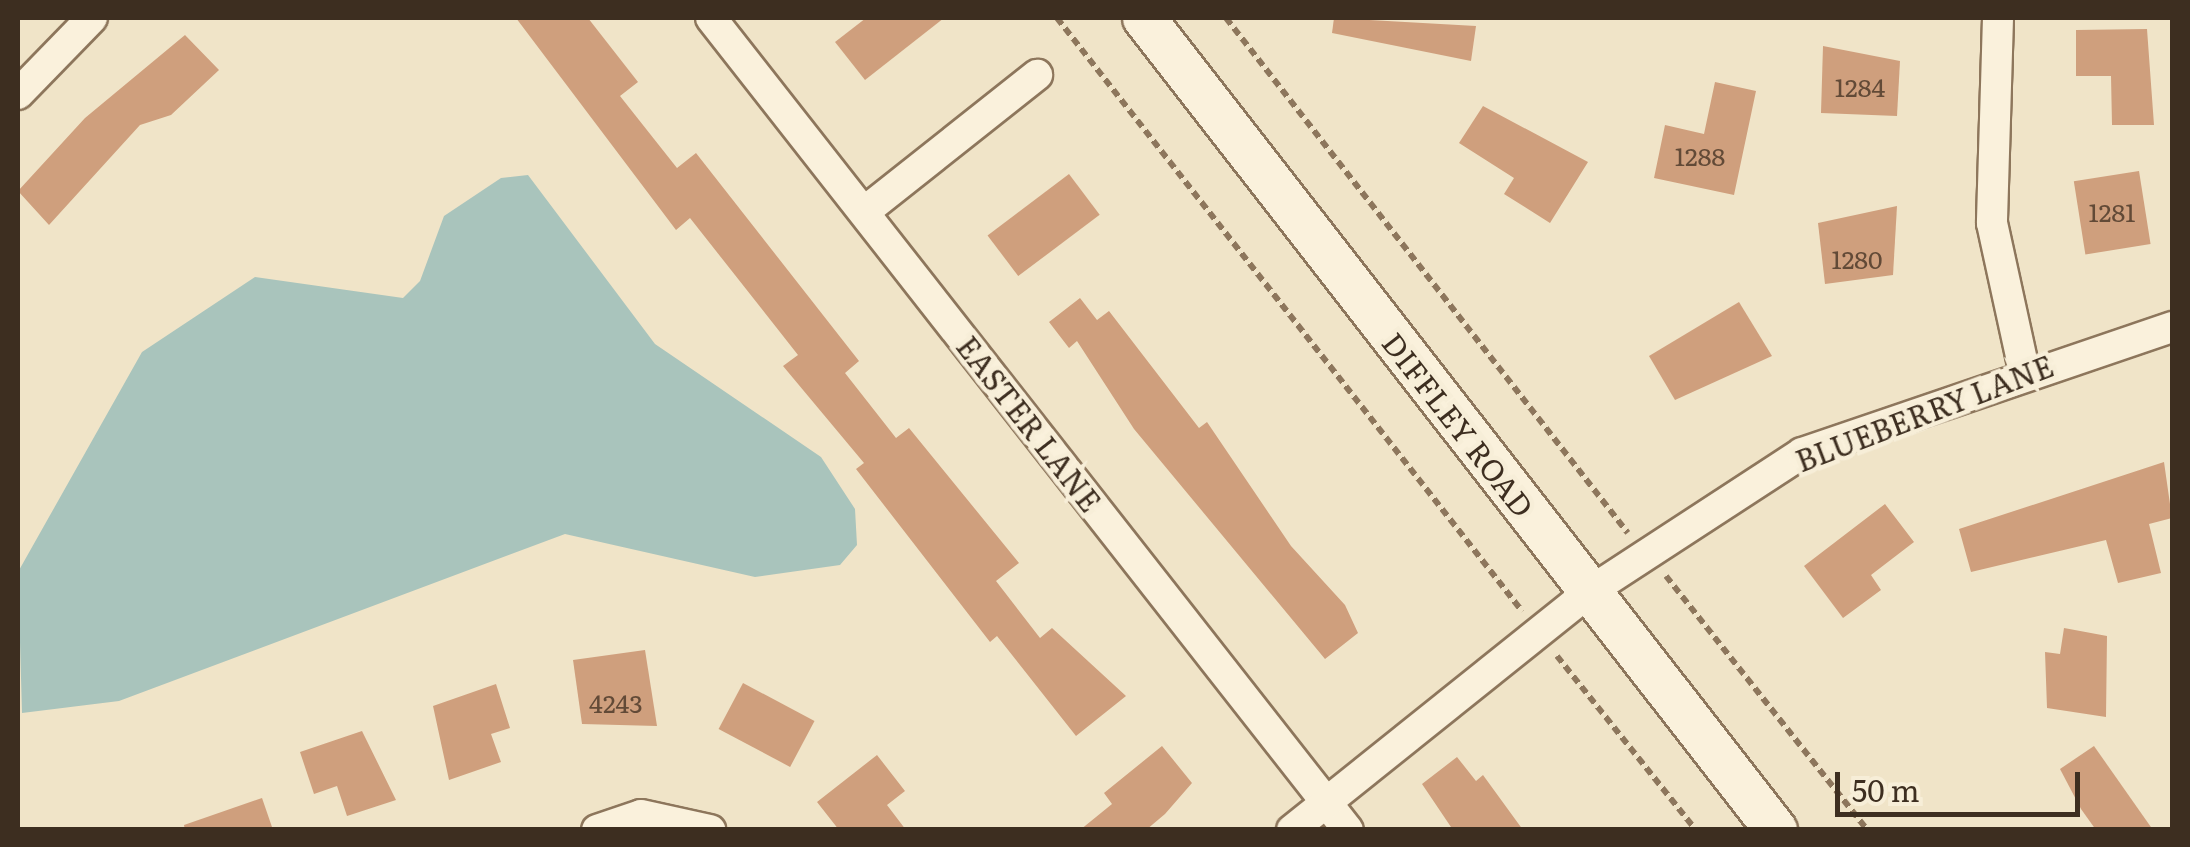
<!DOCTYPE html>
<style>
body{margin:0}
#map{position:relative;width:2190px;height:847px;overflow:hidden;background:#f0e4c8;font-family:Literata,serif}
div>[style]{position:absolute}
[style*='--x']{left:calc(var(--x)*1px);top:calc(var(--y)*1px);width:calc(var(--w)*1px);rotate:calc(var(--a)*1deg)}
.water>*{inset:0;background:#a9c4bc}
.building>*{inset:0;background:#cf9f7d;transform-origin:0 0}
.path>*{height:6px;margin-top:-3px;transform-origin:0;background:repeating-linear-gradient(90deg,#8d765c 0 8px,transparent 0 13px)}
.roads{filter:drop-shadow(2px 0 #8d765c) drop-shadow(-2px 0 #8d765c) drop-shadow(0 2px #8d765c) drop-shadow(0 -2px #8d765c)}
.street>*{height:30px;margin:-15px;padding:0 15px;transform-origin:15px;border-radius:15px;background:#faf1dc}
.secondary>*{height:42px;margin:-21px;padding:0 21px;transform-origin:21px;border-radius:21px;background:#faf1dc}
span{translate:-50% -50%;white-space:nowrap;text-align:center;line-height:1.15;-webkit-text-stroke:9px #f7eed8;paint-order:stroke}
.number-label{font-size:25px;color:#624a37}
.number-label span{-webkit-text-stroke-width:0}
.street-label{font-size:30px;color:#3d2e20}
.frame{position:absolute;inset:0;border:20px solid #3d2e20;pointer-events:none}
.scale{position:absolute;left:1835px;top:772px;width:245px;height:45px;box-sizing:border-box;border:5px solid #3d2e20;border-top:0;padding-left:12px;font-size:30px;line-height:35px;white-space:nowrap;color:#3d2e20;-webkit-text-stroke:8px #f7eed8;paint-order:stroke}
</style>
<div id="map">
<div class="water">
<i style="clip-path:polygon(528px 175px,655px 344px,821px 457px,855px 509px,857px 545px,840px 565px,755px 577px,565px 534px,119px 701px,22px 713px,18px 572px,142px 352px,255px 277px,403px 298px,420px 281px,444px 216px,501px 178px)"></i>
</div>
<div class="building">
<i style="clip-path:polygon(516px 18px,588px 18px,638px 82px,620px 96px,677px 168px,696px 153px,859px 361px,845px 373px,896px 438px,909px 428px,1019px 563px,996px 581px,1040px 638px,1052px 628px,1126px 696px,1076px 736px,997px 636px,990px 642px,856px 469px,864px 463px,783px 366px,798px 355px,690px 218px,676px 230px)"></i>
<i style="clip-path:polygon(866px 18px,944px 18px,865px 80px,835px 42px)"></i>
<i style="clip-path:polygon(1334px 18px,1476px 26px,1471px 61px,1332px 33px)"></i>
<i style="clip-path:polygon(2147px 29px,2154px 125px,2112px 125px,2111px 76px,2076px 76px,2076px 30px)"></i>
<i style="clip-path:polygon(185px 35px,219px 70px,171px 115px,140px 125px,49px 225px,18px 191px,85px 118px)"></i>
<i style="clip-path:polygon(1823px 46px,1900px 61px,1897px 116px,1821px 113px)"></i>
<i style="clip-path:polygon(1715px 82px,1756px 91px,1734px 195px,1654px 178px,1665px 125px,1704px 134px)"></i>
<i style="clip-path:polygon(1483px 106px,1588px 162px,1550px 223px,1504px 194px,1514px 178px,1459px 143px)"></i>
<i style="left:2139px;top:171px;width:74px;height:66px;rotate:81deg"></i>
<i style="left:1069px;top:174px;width:51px;height:102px;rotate:53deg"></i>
<i style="clip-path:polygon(1897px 206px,1893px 275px,1825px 284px,1818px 223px)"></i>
<i style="clip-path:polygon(1080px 298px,1097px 320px,1109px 311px,1199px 428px,1207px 422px,1291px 546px,1345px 605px,1358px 633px,1325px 659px,1134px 429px,1077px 341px,1069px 348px,1049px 322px)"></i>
<i style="clip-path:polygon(1739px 302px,1772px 356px,1675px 400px,1649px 356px)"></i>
<i style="clip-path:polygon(2164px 462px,2172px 518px,2149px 524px,2161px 573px,2118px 583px,2106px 540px,1971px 572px,1959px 529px)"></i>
<i style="clip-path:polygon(1885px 504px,1914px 542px,1871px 575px,1881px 590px,1843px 618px,1804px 566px)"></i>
<i style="clip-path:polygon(2064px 628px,2107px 636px,2106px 717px,2047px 708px,2045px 652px,2060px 654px)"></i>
<i style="clip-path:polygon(645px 650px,657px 726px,582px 724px,573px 660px)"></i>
<i style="left:743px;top:683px;width:81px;height:52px;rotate:28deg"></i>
<i style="clip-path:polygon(496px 684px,510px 728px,491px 734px,501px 762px,449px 780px,433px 706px)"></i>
<i style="clip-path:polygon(362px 731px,396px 800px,347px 816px,337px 786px,314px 794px,300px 752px)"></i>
<i style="clip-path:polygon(1162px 746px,1192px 783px,1165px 814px,1146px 830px,1080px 830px,1112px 804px,1104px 793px)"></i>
<i style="clip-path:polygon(2094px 746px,2153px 830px,2096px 830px,2081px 809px,2060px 769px)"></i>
<i style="clip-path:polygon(877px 755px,905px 791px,887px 805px,906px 830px,839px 830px,817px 802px)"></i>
<i style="clip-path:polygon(1457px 757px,1476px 781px,1483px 775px,1523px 830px,1453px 830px,1422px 784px)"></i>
<i style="clip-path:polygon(262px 798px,273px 830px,185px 830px,184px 825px)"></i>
</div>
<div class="path">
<i style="--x:1057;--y:18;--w:754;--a:51.9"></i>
<i style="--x:1226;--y:18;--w:653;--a:52.03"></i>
<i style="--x:1666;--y:576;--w:324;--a:51.6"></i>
<i style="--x:1557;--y:656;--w:223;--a:51.4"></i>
</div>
<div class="roads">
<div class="street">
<i style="--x:711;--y:18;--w:1032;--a:51.89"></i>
<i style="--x:1998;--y:18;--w:205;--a:91.7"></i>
<i style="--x:1992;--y:223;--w:150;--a:77.7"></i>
<i style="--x:18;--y:94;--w:106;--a:-45.8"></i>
<i style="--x:864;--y:212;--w:221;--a:-38.4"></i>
<i style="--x:597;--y:830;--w:46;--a:-18.8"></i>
<i style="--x:641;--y:815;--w:71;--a:12.3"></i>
<i style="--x:1292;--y:830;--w:381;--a:-38.7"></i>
<i style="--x:1589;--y:592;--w:254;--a:-33.1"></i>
<i style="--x:1802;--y:453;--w:391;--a:-18.8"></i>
</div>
<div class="secondary">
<i style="--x:1144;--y:18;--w:1029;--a:52.11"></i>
</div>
</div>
<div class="number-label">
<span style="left:1860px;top:87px">1284</span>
<span style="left:1700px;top:156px">1288</span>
<span style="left:2112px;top:212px">1281</span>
<span style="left:1857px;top:259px">1280</span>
<span style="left:616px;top:703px">4243</span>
</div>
<div class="street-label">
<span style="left:1924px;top:412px;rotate:-21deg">BLUEBERRY LANE</span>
<span style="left:1030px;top:423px;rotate:52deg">EASTER LANE</span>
<span style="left:1459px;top:424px;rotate:52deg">DIFFLEY ROAD</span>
</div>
<div class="frame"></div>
<div class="scale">50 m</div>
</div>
